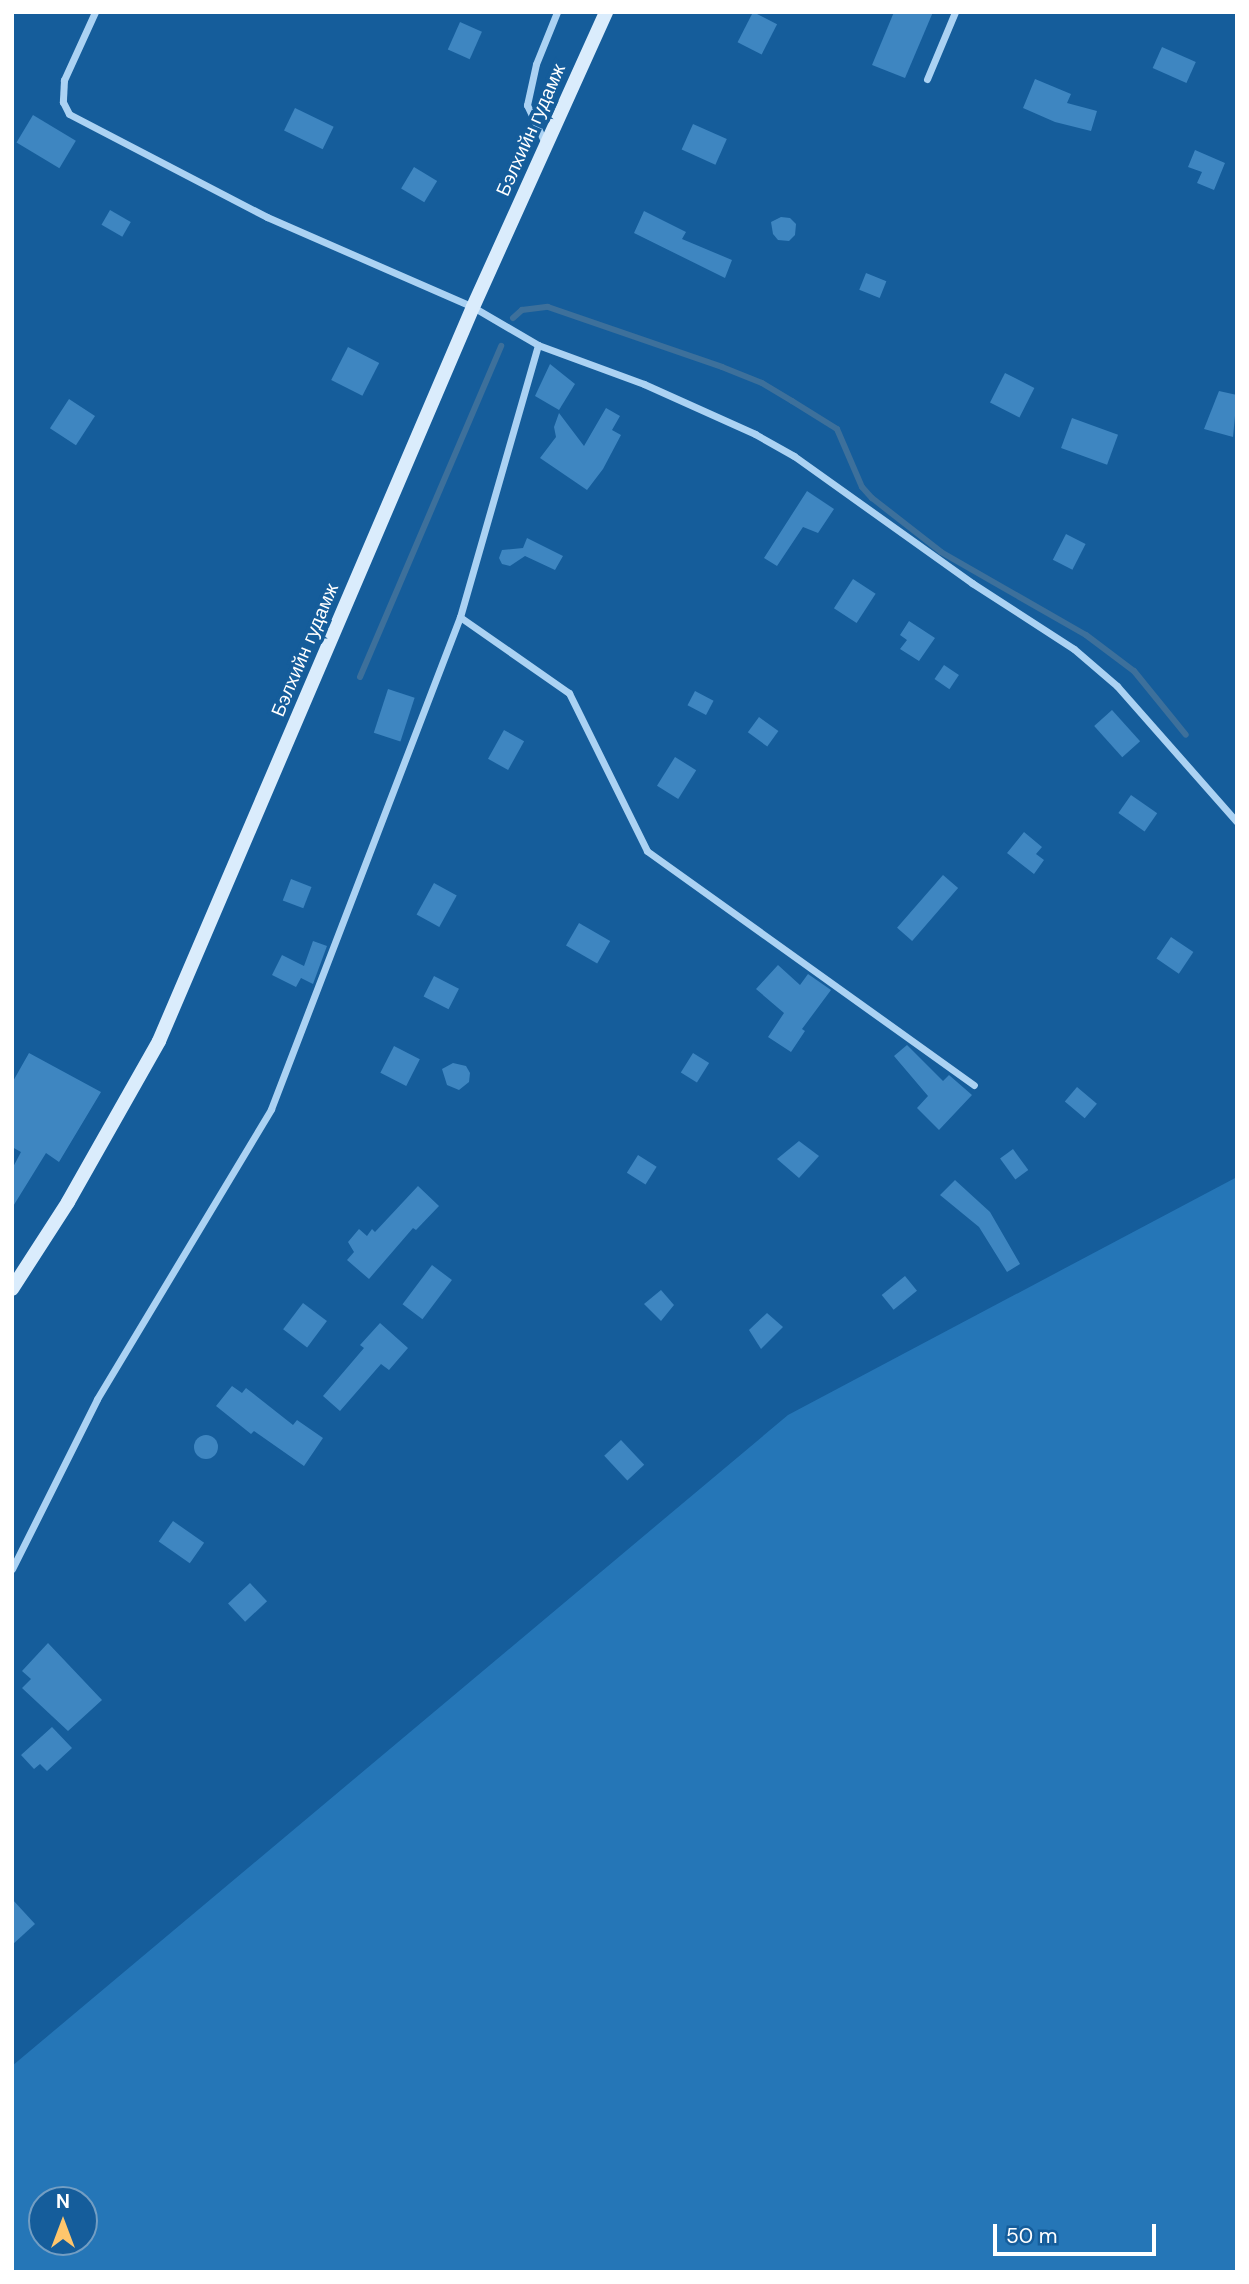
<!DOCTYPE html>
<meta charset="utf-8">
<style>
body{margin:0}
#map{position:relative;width:1249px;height:2284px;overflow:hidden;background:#155d9b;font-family:"DM Sans",sans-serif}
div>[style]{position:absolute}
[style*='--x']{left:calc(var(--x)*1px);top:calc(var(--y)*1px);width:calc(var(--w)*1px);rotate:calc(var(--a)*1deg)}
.green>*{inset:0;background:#2576b7}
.stream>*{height:6px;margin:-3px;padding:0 3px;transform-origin:3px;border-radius:3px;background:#3d709b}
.building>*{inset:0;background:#3e86c1;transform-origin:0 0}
.round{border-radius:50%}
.minor>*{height:7px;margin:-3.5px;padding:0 3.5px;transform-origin:3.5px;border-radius:3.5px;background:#abd2f3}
.secondary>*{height:14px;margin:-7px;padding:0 7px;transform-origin:7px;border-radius:7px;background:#daecfc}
span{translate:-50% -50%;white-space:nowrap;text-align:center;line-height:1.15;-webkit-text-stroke:7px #155d9b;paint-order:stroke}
.street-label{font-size:19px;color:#fff}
.frame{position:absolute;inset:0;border:14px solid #fff;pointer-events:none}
.north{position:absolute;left:28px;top:2186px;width:70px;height:70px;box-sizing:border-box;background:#155d9b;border:2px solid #739ec3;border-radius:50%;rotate:0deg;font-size:19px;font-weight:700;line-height:28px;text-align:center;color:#fff}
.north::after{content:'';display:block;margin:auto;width:24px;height:32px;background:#ffc66c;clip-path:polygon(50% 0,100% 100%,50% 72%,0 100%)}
.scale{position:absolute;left:993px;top:2224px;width:163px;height:32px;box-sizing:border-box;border:4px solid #fff;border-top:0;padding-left:9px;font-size:21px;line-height:24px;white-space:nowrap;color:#fff;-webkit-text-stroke:5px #155d9b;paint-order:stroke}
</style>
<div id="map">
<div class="green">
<i style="clip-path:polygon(evenodd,1237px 1177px,1237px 2272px,12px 2272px,12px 2066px,788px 1415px,1237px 1177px,42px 2200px,84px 2200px,84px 2242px,42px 2242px,42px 2200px)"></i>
</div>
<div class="stream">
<i style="--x:513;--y:318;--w:12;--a:-42"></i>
<i style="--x:522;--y:310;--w:26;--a:-7"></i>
<i style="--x:548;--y:307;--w:184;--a:19"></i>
<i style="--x:722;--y:367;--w:43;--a:21.8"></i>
<i style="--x:762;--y:383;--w:35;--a:31"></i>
<i style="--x:792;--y:401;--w:53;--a:31.9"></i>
<i style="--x:837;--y:429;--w:63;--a:66.7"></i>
<i style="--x:862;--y:487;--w:15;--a:48"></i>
<i style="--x:872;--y:498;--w:88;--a:38"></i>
<i style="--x:941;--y:552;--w:167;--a:29.8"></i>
<i style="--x:1086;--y:635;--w:60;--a:36.9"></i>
<i style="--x:1134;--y:671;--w:82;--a:50.9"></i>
<i style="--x:360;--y:677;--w:360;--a:-66.9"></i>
</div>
<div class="building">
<i style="left:753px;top:12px;width:27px;height:34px;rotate:27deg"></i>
<i style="clip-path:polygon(894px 12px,933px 12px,905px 78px,872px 65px)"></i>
<i style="left:460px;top:22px;width:24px;height:30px;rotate:24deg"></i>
<i style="left:1162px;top:47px;width:37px;height:23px;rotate:24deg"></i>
<i style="clip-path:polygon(1035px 79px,1071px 94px,1067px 103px,1097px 111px,1091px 131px,1055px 122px,1023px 108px)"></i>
<i style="left:295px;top:108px;width:43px;height:25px;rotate:26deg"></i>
<i style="left:33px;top:115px;width:50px;height:32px;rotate:31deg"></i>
<i style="left:693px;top:124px;width:37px;height:28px;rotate:24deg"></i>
<i style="clip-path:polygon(1195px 150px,1225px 163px,1214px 190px,1197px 183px,1202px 172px,1188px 167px)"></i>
<i style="left:414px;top:167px;width:27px;height:25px;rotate:31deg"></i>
<i style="left:110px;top:210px;width:24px;height:17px;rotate:30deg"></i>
<i style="clip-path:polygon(644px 211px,686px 232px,682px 239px,732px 260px,725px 278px,634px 233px)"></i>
<i style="clip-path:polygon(781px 217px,790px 218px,796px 224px,795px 235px,789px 241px,778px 240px,773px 234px,771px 222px)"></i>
<i style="left:866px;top:273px;width:22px;height:18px;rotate:22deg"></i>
<i style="left:348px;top:347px;width:35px;height:37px;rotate:27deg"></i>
<i style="clip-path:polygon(550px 364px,575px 384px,559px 410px,535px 396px)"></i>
<i style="left:1005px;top:373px;width:33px;height:33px;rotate:27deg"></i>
<i style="clip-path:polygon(1219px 391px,1237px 395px,1233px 437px,1204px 429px)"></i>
<i style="left:69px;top:399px;width:31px;height:35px;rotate:33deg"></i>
<i style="clip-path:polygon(606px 408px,620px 416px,612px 430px,621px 435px,603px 469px,587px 490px,540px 458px,556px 437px,554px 427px,559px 413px,584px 446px)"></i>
<i style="left:1072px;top:418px;width:49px;height:32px;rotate:20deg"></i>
<i style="clip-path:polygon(807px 491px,834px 509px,818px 533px,803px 527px,777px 566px,764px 558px)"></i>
<i style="left:1066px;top:534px;width:22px;height:29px;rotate:27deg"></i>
<i style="clip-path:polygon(527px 538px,563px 556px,555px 570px,525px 556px,510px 566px,502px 564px,499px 558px,502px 550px,523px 548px)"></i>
<i style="left:853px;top:579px;width:27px;height:35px;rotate:33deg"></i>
<i style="clip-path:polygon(909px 621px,935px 638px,919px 661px,900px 649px,907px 640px,900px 635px)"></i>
<i style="left:944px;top:665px;width:18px;height:17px;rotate:34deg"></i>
<i style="left:388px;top:689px;width:28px;height:46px;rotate:18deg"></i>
<i style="left:695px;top:691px;width:21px;height:16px;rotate:28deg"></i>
<i style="left:1112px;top:710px;width:42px;height:24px;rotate:48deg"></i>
<i style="left:759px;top:717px;width:24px;height:19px;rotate:36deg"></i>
<i style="left:504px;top:730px;width:23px;height:33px;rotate:29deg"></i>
<i style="left:675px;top:757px;width:25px;height:34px;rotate:32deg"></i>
<i style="left:1131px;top:795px;width:32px;height:22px;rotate:35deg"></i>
<i style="clip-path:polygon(1024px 832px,1042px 847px,1036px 854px,1044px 860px,1034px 874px,1007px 853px)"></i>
<i style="left:943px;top:875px;width:20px;height:70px;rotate:41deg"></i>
<i style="left:291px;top:879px;width:22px;height:23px;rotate:21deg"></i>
<i style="left:434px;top:883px;width:26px;height:36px;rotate:29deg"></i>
<i style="left:579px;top:923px;width:36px;height:26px;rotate:30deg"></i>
<i style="left:1171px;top:937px;width:27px;height:26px;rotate:34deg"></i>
<i style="clip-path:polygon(313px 941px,327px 946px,313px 984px,301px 978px,296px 987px,272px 975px,282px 955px,304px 966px)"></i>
<i style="clip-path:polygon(778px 965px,800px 985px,808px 974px,831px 990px,802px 1029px,805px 1031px,791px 1052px,768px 1037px,784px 1013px,756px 989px)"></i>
<i style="left:434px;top:976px;width:28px;height:23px;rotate:27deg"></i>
<i style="clip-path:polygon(907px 1045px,943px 1081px,949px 1075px,972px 1095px,939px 1130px,917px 1108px,928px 1096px,894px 1056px)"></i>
<i style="left:394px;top:1046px;width:29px;height:30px;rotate:27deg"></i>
<i style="clip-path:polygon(29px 1053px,101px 1092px,59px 1162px,46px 1153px,12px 1208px,12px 1169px,21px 1152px,12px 1147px,12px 1083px)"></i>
<i style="left:693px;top:1053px;width:19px;height:23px;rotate:32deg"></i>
<i style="clip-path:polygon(453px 1063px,466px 1066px,470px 1073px,469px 1082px,459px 1090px,447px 1085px,442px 1069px)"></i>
<i style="left:1077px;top:1087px;width:26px;height:19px;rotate:40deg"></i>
<i style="clip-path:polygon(799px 1141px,819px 1156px,799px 1178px,777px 1159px)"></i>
<i style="left:1013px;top:1149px;width:26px;height:16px;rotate:54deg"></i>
<i style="left:638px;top:1155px;width:22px;height:21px;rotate:32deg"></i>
<i style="clip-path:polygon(955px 1180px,990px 1212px,1020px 1264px,1007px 1272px,979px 1227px,940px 1195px)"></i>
<i style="clip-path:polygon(418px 1186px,439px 1206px,416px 1230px,413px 1228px,369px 1279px,347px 1260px,354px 1252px,348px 1242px,359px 1229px,367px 1236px,372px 1229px,375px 1232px)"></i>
<i style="left:432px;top:1265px;width:25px;height:49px;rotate:37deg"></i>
<i style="left:905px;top:1276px;width:19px;height:30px;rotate:51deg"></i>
<i style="clip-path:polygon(661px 1290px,674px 1305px,661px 1321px,644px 1304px)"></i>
<i style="left:303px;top:1303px;width:30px;height:33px;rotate:37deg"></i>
<i style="clip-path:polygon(767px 1313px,783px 1327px,761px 1349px,749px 1330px)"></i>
<i style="clip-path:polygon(380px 1323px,408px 1348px,389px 1370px,381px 1364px,340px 1411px,323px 1396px,364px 1348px,360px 1345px)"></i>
<i style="clip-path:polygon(232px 1386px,242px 1393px,246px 1388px,293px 1425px,297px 1420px,323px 1438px,304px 1466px,254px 1431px,251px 1434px,216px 1406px)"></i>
<i class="round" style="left:194px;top:1435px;width:24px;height:24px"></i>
<i style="left:621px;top:1440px;width:34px;height:23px;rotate:47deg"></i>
<i style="left:173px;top:1521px;width:38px;height:25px;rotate:35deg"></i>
<i style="left:250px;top:1583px;width:25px;height:30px;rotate:47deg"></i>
<i style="clip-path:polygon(48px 1643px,102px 1700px,68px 1731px,22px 1688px,31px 1679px,22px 1671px)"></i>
<i style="clip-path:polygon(52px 1727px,72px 1748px,47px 1771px,40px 1764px,34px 1769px,21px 1755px)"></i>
<i style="clip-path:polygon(12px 1899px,35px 1924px,12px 1945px)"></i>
</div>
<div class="minor">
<i style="--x:95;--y:12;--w:75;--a:114.5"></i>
<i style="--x:64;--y:80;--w:22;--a:93"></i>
<i style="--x:63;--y:102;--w:13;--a:63"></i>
<i style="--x:69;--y:114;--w:223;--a:27.5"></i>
<i style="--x:267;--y:217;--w:225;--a:23.6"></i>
<i style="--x:473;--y:307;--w:75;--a:30.3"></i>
<i style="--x:538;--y:345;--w:113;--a:20.2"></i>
<i style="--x:644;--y:384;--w:122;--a:24.2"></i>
<i style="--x:755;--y:434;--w:45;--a:29.4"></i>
<i style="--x:794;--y:456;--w:219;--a:35.5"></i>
<i style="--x:972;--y:583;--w:121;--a:32.9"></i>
<i style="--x:1074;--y:649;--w:57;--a:40.7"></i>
<i style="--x:1117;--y:686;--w:181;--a:48.6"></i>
<i style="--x:927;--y:79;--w:73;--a:-67.3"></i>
<i style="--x:545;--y:143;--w:42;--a:-115.3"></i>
<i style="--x:527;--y:105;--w:42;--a:-77.6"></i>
<i style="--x:536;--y:64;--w:56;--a:-68"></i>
<i style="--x:460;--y:617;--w:133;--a:34.9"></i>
<i style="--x:569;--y:693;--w:176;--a:63.7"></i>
<i style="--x:647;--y:851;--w:402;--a:35.6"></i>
<i style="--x:12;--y:1569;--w:190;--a:-63.4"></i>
<i style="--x:97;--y:1399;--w:338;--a:-59"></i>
<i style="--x:271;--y:1109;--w:527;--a:-68.99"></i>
<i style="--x:460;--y:617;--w:283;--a:-74"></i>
</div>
<div class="secondary">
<i style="--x:12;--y:1289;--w:103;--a:-57.2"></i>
<i style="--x:68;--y:1202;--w:185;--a:-60.5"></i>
<i style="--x:159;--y:1041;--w:798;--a:-66.84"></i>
<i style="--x:473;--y:307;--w:324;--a:-65.7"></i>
</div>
<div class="street-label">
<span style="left:531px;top:130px;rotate:-66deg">Бэлхийн гудамж</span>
<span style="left:305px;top:650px;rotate:-67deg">Бэлхийн гудамж</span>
</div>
<div class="frame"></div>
<div class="north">N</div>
<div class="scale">50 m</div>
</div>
